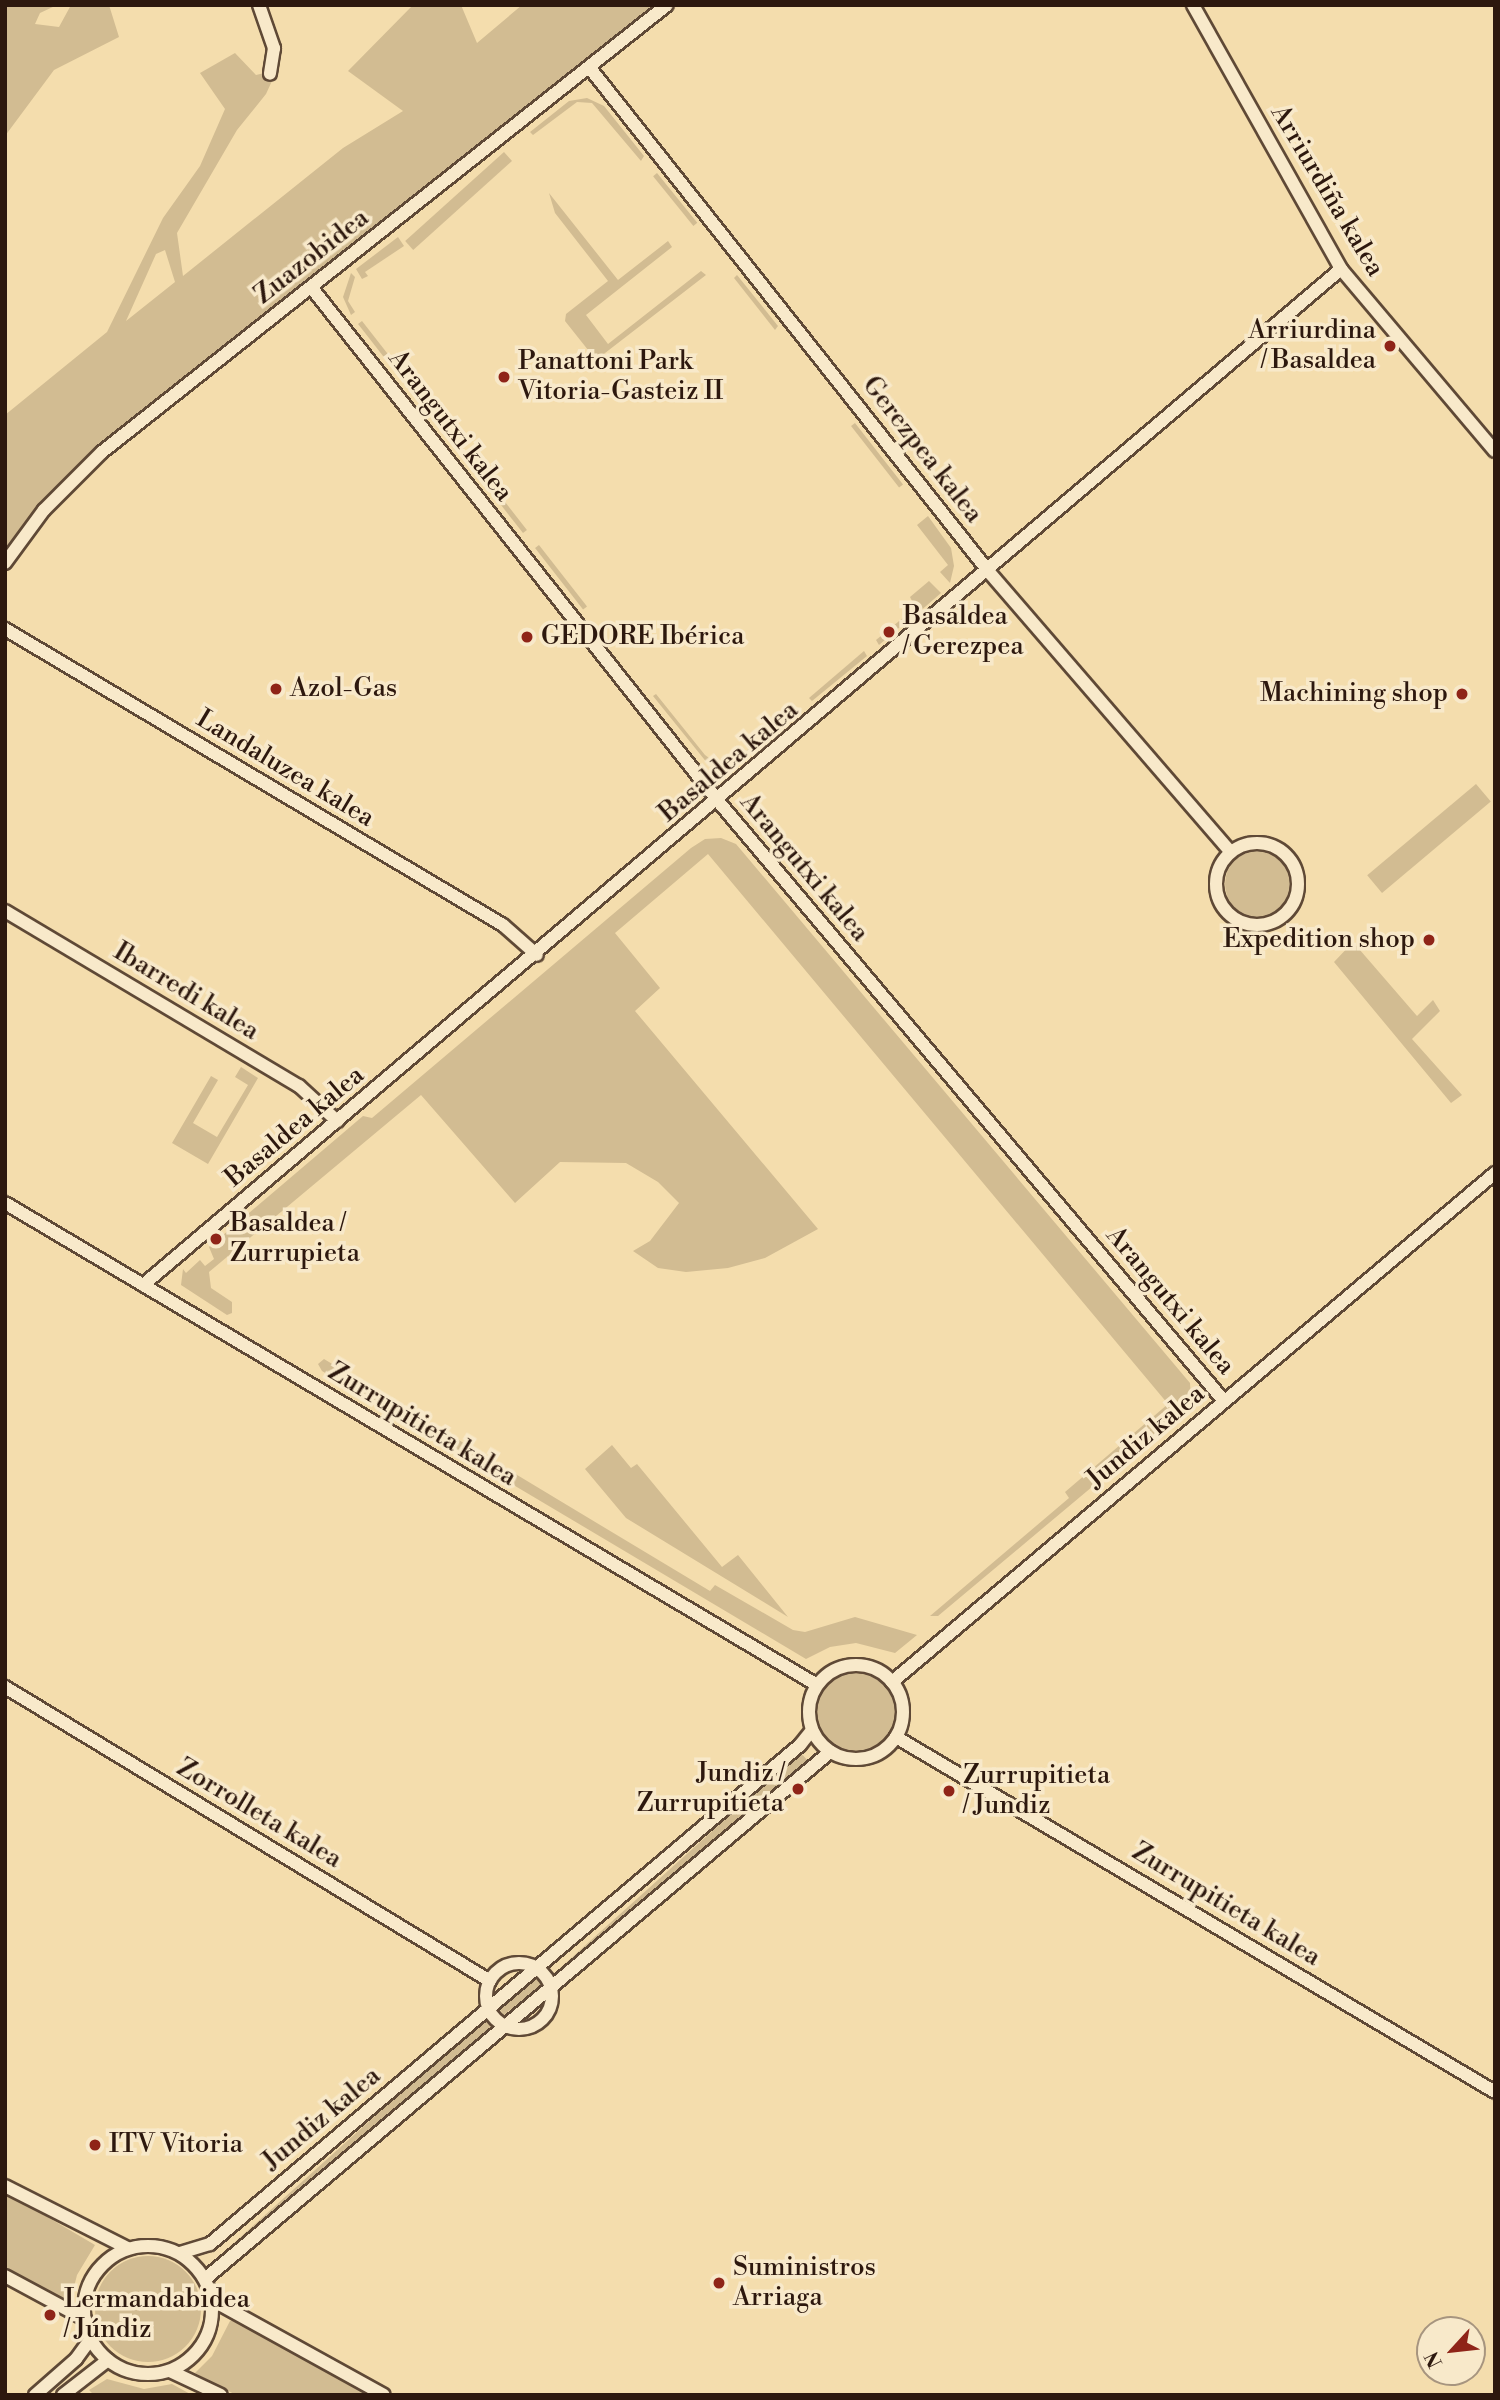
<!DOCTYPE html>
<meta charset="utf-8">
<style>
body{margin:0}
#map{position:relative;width:1500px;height:2400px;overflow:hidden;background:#f4ddad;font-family:"Libre Bodoni",serif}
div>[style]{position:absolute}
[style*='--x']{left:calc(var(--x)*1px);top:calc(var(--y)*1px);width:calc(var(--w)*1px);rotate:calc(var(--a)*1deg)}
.green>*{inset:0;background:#d2bc92;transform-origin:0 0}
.round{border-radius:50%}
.roads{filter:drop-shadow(2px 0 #5f4936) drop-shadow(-2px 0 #5f4936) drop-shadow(0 2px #5f4936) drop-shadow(0 -2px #5f4936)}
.minor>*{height:12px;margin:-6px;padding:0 6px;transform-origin:6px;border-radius:6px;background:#f8e9ca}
.minor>.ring{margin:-6px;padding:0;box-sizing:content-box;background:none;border:12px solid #f8e9ca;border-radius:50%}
.dots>*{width:19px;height:19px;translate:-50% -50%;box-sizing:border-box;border:4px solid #f8e9ca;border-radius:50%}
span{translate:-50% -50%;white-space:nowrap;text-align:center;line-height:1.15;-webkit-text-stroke:7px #f8e9ca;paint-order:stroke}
.street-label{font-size:26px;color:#2d180e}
.poi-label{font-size:26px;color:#2d180e}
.right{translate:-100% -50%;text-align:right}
.left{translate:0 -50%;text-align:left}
.frame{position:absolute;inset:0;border:7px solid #2d180e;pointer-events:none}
.north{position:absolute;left:1416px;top:2316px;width:70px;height:70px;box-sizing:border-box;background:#f8e9ca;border:2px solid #a7957f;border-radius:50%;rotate:243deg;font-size:19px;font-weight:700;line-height:28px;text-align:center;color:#2d180e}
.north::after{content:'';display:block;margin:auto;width:24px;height:32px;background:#8f2418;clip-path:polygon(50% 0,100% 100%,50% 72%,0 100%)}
</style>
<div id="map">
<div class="green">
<i style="clip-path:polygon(5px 5px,57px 5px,40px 13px,35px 24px,59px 27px,71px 5px,109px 5px,119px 37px,54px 70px,5px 136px)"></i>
<i style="clip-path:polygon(evenodd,413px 5px,461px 5px,477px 43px,522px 5px,656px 5px,100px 445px,27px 519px,5px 550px,5px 415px,107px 332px,163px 218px,200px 166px,225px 109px,200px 73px,235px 53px,256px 75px,277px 70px,266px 94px,237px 130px,177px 233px,183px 276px,343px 148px,403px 111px,348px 71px,413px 5px,165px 250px,175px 282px,126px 321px,156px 254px,165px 250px)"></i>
<i style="clip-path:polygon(587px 98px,604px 106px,644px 156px,641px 161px,592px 103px,577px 102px,533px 135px,530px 132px,569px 101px)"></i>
<i style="left:504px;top:152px;width:12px;height:133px;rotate:48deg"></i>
<i style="left:657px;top:173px;width:64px;height:5px;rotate:51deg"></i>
<i style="clip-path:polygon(549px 193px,618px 280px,668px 241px,672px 247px,586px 315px,608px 344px,701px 271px,706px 275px,596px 360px,565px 321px,566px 314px,608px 281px,555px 213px)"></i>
<i style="clip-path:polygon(398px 237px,404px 246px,365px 272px,368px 276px,362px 279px,356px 269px)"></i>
<i style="clip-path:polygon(351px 273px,355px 277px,348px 301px,355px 312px,351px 315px,343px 297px)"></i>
<i style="clip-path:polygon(737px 275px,778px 326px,775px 330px,734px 278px)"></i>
<i style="left:362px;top:321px;width:194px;height:5px;rotate:52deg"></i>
<i style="left:855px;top:423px;width:78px;height:5px;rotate:52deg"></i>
<i style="left:498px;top:493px;width:47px;height:5px;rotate:52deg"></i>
<i style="clip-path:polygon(928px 516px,951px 548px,954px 566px,950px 583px,940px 572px,948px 565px,917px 525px)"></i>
<i style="left:539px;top:545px;width:78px;height:5px;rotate:52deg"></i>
<i style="clip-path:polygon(929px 581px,941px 593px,918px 613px,910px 597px)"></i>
<i style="clip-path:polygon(904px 617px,907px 621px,879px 645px,876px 640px)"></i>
<i style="clip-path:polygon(864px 651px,867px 656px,812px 701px,809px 698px)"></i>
<i style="clip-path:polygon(656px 694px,705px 755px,716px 763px,732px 762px,752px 746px,755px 750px,729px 768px,708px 764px,653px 696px)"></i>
<i style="left:1476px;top:784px;width:23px;height:142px;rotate:50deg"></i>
<i style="clip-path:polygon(721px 838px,736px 844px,1190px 1383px,1191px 1397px,1185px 1409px,938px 1616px,930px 1616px,1069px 1498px,1065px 1492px,1168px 1404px,708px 854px,615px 933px,660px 988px,635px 1011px,818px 1229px,765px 1258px,728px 1268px,686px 1272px,658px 1268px,633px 1251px,650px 1241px,679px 1203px,658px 1182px,626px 1163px,560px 1162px,515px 1203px,421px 1095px,209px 1272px,211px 1288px,232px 1302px,232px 1313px,227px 1315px,181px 1285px,183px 1269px,186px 1273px,200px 1260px,205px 1266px,214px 1259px,209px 1247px,363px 1116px,372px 1118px,691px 848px,705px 839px)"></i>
<i class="round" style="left:1225px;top:851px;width:66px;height:66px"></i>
<i style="clip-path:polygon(1353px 942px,1417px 1016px,1433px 1000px,1440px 1011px,1412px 1039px,1462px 1095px,1451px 1103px,1334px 962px)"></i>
<i style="clip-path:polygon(241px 1067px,258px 1078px,208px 1164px,172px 1143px,211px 1076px,218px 1080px,193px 1123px,217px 1137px,248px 1085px,235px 1077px)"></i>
<i style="clip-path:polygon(324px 1359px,710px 1591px,715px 1585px,793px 1630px,805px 1632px,855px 1617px,917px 1635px,895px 1653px,856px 1643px,830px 1647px,806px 1659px,322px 1371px,318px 1364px)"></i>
<i style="clip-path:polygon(612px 1445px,631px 1468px,637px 1464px,722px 1567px,738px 1555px,788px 1617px,626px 1518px,585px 1469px)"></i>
<i class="round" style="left:815px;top:1673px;width:80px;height:80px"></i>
<i style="left:800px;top:1752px;width:12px;height:331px;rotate:48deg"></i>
<i style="clip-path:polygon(534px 1976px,542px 1984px,504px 2015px,498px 2007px)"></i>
<i style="left:486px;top:2016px;width:12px;height:369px;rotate:48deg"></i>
<i style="clip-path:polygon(5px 2192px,95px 2245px,77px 2275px,70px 2303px,5px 2267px)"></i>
<i class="round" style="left:95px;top:2256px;width:106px;height:106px"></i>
<i style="clip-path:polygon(237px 2320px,374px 2395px,236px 2395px,195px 2373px,212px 2356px,230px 2321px)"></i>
<i style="clip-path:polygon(107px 2379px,144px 2389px,172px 2384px,192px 2395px,94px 2395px,89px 2390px)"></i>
</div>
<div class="roads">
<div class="minor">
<i style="--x:259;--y:5;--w:46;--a:70.8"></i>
<i style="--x:274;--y:48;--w:26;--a:99"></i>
<i style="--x:1193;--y:5;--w:303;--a:60.7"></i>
<i style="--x:1341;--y:269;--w:238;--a:49.8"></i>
<i style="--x:589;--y:67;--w:644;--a:51.62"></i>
<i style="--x:989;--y:572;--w:370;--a:49.2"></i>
<i style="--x:311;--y:287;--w:656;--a:51.63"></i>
<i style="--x:718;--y:801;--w:785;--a:49.86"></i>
<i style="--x:5;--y:563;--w:66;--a:-53.7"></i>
<i style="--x:44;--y:510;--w:82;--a:-45"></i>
<i style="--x:102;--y:452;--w:720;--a:-38.35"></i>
<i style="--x:5;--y:629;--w:579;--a:30.73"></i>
<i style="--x:503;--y:925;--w:45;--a:41.4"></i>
<i class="ring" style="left:1216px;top:843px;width:70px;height:70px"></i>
<i style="--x:5;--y:911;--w:342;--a:30.8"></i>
<i style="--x:299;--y:1086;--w:52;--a:42.6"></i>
<i style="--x:5;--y:1203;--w:944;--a:30.69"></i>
<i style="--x:143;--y:1285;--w:1571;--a:-40.3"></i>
<i class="ring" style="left:809px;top:1665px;width:82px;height:82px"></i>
<i style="--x:892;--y:1682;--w:789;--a:-40.17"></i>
<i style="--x:5;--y:1687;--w:567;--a:31.22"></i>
<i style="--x:896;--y:1737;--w:696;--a:30.65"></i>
<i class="ring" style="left:486px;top:1963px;width:54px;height:54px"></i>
<i style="--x:5;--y:2186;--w:137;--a:26.9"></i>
<i class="ring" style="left:84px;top:2246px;width:116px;height:116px"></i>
<i style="--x:180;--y:2253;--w:31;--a:-17"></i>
<i style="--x:210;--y:2244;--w:773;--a:-40.22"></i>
<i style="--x:800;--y:1745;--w:19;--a:-51"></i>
<i style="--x:5;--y:2276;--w:91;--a:28.3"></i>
<i style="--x:205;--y:2279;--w:818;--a:-40.14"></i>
<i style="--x:212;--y:2300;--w:196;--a:28.9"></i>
<i style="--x:170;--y:2371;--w:56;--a:25.2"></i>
<i style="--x:35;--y:2395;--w:55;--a:-41.3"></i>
<i style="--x:76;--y:2359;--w:26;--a:-54"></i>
<i style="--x:63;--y:2395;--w:57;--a:-37.9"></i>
</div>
</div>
<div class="dots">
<i style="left:1390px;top:346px;background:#8f2418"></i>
<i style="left:504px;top:377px;background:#8f2418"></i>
<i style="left:889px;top:632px;background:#8f2418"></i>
<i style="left:527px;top:637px;background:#8f2418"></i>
<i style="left:276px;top:689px;background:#8f2418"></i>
<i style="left:1462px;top:694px;background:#8f2418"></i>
<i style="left:1429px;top:940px;background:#8f2418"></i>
<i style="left:216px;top:1239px;background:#8f2418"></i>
<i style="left:798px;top:1789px;background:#8f2418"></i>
<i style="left:949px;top:1791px;background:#8f2418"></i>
<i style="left:95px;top:2145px;background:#8f2418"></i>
<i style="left:719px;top:2283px;background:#8f2418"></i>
<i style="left:50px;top:2315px;background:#8f2418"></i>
</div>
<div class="street-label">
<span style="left:1327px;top:191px;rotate:59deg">Arriurdiña kalea</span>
<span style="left:312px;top:257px;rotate:-38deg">Zuazobidea</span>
<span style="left:450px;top:426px;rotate:52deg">Arangutxi kalea</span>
<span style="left:922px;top:450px;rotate:52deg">Gerezpea kalea</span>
<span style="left:729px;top:762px;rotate:-40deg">Basaldea kalea</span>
<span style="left:285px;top:769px;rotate:31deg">Landaluzea kalea</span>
<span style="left:804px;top:868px;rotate:50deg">Arangutxi kalea</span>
<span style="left:186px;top:992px;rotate:31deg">Ibarredi kalea</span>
<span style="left:295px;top:1127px;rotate:-40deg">Basaldea kalea</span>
<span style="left:1170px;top:1301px;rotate:50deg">Arangutxi kalea</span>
<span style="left:422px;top:1425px;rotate:31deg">Zurrupitieta kalea</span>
<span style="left:1146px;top:1437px;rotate:-40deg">Jundiz kalea</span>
<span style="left:259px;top:1814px;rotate:31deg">Zorrolleta kalea</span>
<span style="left:1226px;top:1905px;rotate:31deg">Zurrupitieta kalea</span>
<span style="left:322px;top:2119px;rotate:-40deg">Jundiz kalea</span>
</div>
<div class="poi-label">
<span class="right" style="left:1376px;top:346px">Arriurdina<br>/ Basaldea</span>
<span class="left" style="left:518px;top:377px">Panattoni Park<br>Vitoria-Gasteiz II</span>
<span class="left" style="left:903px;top:632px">Basaldea<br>/ Gerezpea</span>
<span class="left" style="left:541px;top:637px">GEDORE Ibérica</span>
<span class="left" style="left:290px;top:689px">Azol-Gas</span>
<span class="right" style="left:1448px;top:694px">Machining shop</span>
<span class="right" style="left:1415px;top:940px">Expedition shop</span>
<span class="left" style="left:230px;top:1239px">Basaldea /<br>Zurrupieta</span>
<span class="right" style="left:784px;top:1789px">Jundiz /<br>Zurrupitieta</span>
<span class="left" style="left:963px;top:1791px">Zurrupitieta<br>/ Jundiz</span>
<span class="left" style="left:109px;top:2145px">ITV Vitoria</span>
<span class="left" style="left:733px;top:2283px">Suministros<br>Arriaga</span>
<span class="left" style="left:64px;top:2315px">Lermandabidea<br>/ Júndiz</span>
</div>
<div class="frame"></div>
<div class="north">N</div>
</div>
